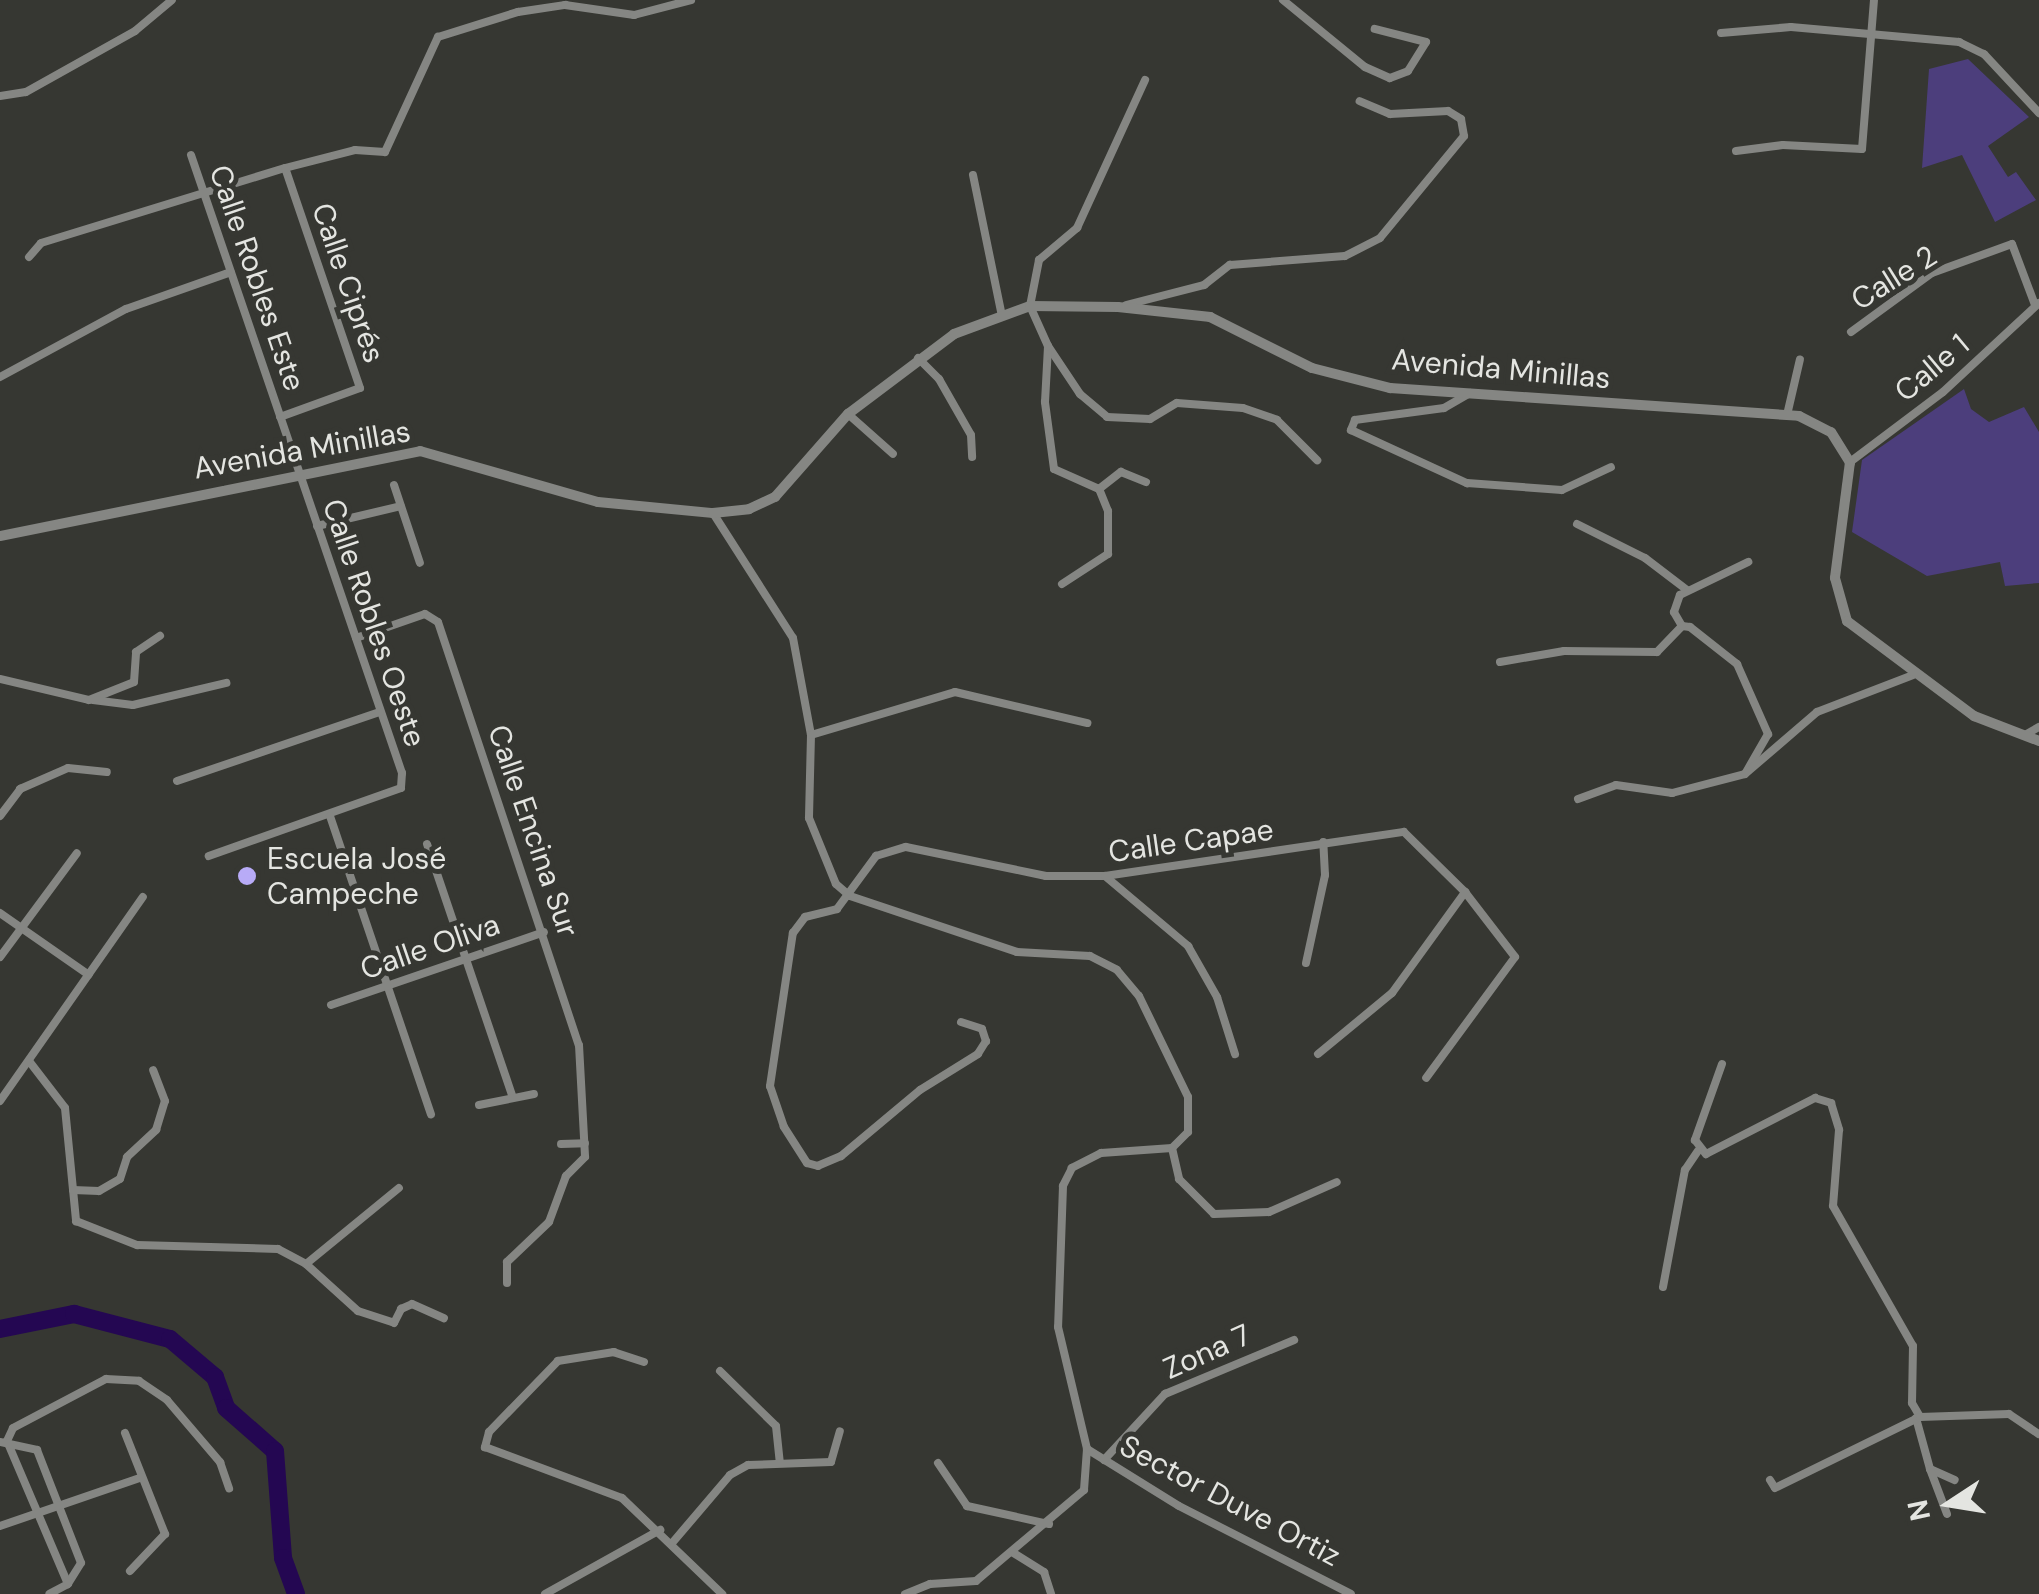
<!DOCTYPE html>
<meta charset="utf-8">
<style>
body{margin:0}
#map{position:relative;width:2039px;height:1594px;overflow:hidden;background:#363732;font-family:"DM Sans",sans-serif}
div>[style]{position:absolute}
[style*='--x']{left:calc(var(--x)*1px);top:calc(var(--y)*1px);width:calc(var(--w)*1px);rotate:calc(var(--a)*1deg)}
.green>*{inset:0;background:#4c3e7c}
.river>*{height:18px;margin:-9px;padding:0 9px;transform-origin:9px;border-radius:9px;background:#240752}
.minor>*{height:8px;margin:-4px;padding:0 4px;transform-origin:4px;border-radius:4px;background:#858683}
.tertiary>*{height:10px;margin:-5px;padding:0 5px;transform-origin:5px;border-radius:5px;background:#858683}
.dots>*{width:28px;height:28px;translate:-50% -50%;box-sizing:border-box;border:5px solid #363732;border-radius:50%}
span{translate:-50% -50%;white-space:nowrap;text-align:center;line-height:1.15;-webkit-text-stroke:10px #363732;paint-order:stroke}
.street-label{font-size:30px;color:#e4e5e1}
.poi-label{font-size:30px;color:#e4e5e1}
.left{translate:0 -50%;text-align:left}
.north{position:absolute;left:1899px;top:1454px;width:100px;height:100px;-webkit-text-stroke:8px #363732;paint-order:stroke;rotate:258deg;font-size:28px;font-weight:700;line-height:40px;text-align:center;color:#e4e5e1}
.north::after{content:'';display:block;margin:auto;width:35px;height:45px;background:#e4e5e1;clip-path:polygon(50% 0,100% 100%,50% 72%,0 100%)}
</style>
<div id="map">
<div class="green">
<i style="clip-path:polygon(1968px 59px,2029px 117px,1988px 146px,2008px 177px,2016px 172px,2036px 200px,1995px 222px,1962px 155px,1922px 168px,1929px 69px)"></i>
<i style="clip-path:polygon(1964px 389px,1971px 409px,1989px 422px,2024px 407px,2039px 432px,2039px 583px,2005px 586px,2000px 562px,1927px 576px,1852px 532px,1862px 460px)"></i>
</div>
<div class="river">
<i style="--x:0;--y:1329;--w:76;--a:-11.5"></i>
<i style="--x:74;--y:1314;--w:99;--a:14.6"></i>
<i style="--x:170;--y:1339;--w:59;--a:40.2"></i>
<i style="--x:215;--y:1377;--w:33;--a:70"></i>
<i style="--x:226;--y:1408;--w:65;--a:41.3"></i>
<i style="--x:275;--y:1451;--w:107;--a:85.7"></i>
<i style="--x:283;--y:1558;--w:38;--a:70"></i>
</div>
<div class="minor">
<i style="--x:1283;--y:0;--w:106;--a:39.3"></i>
<i style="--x:1365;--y:67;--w:27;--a:24"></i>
<i style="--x:1390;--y:78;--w:19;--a:-21"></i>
<i style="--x:1408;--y:71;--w:34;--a:-58"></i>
<i style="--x:1426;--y:42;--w:53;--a:-165.7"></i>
<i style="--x:1721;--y:33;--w:70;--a:-4.9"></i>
<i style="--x:1791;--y:27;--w:169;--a:5.1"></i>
<i style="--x:1959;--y:42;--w:28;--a:26"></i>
<i style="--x:1984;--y:54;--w:81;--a:47"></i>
<i style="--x:0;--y:96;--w:26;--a:-9"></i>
<i style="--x:26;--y:92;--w:125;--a:-29.2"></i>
<i style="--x:135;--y:31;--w:48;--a:-40"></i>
<i style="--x:1736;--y:151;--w:47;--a:-7.3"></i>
<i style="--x:1783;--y:145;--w:79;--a:2.9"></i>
<i style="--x:1862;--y:149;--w:149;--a:-85.4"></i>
<i style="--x:191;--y:155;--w:653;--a:71.15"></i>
<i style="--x:402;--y:773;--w:15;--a:94"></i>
<i style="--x:401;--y:788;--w:204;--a:160.5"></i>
<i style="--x:973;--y:175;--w:140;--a:78.4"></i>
<i style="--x:29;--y:257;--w:18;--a:-49"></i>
<i style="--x:41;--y:243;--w:255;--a:-17.1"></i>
<i style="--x:285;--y:168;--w:72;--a:-14.4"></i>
<i style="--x:355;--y:150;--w:30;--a:4"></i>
<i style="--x:385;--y:152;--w:127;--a:-65.3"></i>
<i style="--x:438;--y:37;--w:84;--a:-17.4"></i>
<i style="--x:518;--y:12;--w:48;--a:-8.5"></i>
<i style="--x:565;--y:5;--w:70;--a:8.2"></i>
<i style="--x:634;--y:15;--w:59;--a:-14.7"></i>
<i style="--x:1126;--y:305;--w:81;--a:-14.4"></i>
<i style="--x:1204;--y:285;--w:33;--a:-38"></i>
<i style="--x:1230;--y:265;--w:115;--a:-4.5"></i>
<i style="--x:1345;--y:256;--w:39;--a:-27"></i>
<i style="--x:1380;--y:238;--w:132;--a:-50.5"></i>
<i style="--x:1464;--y:136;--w:17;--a:-100"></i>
<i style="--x:1461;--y:119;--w:15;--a:-148"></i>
<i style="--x:1448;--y:111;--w:58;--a:177"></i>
<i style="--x:1390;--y:114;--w:33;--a:-157"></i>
<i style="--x:1851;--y:332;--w:100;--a:-36.1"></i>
<i style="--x:1932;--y:273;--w:85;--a:-19.9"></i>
<i style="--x:2012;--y:244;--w:65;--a:69.3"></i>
<i style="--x:1048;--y:346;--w:58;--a:56.3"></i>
<i style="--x:1080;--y:394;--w:35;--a:40"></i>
<i style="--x:1107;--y:417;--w:43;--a:2.7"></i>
<i style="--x:1150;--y:419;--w:31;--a:-31"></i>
<i style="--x:1177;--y:403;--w:66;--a:4.3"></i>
<i style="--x:1243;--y:408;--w:36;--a:19"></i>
<i style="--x:1277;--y:420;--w:57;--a:45"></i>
<i style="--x:918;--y:358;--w:30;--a:45"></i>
<i style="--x:939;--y:379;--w:64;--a:60.3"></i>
<i style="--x:971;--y:435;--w:22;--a:87"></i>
<i style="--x:0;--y:377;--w:143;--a:-28.4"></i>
<i style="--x:126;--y:309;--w:111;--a:-19.4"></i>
<i style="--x:1470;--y:393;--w:30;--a:150"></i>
<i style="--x:1444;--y:408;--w:90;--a:172.3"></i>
<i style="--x:1355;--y:420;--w:11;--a:112"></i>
<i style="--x:1351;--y:430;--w:128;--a:24.6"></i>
<i style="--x:1467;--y:483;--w:95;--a:4.2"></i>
<i style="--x:1562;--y:490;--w:54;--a:-25.1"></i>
<i style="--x:848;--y:414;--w:60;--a:41.6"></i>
<i style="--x:1787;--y:415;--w:57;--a:-76.9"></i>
<i style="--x:280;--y:417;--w:85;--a:-19.9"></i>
<i style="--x:360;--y:388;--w:232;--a:-108.8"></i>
<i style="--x:1850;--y:462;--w:116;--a:-37"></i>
<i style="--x:1943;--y:392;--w:131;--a:-42.8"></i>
<i style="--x:394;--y:485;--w:82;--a:71.6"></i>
<i style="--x:1099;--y:489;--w:28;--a:-38"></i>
<i style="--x:1121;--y:472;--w:27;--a:22"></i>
<i style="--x:713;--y:513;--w:148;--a:57.4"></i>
<i style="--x:793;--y:638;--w:99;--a:79.5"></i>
<i style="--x:811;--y:735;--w:83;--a:91.4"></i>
<i style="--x:809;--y:818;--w:71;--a:67.8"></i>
<i style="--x:836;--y:884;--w:18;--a:41"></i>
<i style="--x:850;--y:896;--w:176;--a:18.5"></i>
<i style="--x:1017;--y:952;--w:73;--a:3.1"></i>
<i style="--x:1090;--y:956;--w:30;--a:27"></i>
<i style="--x:1117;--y:970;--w:34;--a:50"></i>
<i style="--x:1139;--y:996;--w:112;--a:64.1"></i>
<i style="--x:1188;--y:1097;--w:35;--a:90"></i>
<i style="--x:1188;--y:1132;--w:23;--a:135"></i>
<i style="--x:1172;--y:1148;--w:71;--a:176"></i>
<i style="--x:1101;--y:1153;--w:33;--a:153"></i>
<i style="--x:1072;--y:1168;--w:20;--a:117"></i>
<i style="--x:1063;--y:1186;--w:141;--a:92"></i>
<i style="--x:1058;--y:1327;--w:125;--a:76.6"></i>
<i style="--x:1087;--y:1449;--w:41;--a:94.2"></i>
<i style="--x:1084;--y:1490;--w:141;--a:139.9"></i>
<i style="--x:976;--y:1581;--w:46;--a:176.3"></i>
<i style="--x:930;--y:1584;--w:27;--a:158"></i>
<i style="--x:1577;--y:524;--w:76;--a:26.6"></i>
<i style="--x:1645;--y:558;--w:53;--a:37.3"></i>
<i style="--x:317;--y:526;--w:86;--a:-13.4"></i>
<i style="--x:1062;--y:584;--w:55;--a:-33.1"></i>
<i style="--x:1108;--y:554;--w:43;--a:-90"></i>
<i style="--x:1108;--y:511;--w:24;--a:-112"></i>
<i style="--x:1099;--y:489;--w:49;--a:-156"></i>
<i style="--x:1054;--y:469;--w:68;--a:-97.7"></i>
<i style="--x:1045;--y:402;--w:56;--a:-86.9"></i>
<i style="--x:1048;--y:346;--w:44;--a:-114.2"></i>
<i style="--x:1030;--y:306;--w:47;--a:-78.9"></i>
<i style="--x:1039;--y:260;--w:50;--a:-40.1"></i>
<i style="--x:1077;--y:228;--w:163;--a:-65.3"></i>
<i style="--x:1682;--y:626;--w:16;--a:-120"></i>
<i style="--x:1674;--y:612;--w:18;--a:-71"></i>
<i style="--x:1680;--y:595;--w:76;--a:-25.9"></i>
<i style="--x:356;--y:638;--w:73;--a:-19.2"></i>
<i style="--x:425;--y:614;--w:15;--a:32"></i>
<i style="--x:438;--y:622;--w:446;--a:71.6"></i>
<i style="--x:579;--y:1045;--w:112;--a:86.9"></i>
<i style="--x:585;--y:1157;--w:27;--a:135"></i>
<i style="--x:566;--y:1176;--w:49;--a:110.3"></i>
<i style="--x:549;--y:1222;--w:58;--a:136.4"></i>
<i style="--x:507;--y:1262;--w:21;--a:90"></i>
<i style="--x:1500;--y:662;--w:65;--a:-9.8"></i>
<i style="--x:1564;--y:651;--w:93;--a:0.6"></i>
<i style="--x:1657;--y:652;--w:36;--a:-46"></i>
<i style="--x:1682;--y:626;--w:8;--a:7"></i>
<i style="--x:1690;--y:627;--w:60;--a:38.2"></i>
<i style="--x:1737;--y:664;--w:77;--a:66.1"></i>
<i style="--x:1768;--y:734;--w:46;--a:119.9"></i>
<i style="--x:0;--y:679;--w:91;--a:13.3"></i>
<i style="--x:89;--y:700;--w:48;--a:-21.8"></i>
<i style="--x:134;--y:682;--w:30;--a:-86"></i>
<i style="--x:136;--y:652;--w:29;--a:-34"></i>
<i style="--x:93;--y:700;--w:40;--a:7.1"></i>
<i style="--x:133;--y:705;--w:96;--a:-13.3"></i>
<i style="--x:811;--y:735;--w:150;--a:-16.6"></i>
<i style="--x:955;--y:692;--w:136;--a:13.2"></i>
<i style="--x:2025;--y:735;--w:16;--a:-30"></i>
<i style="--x:177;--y:781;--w:214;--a:-18.8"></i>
<i style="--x:1578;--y:799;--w:40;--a:-20.2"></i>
<i style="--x:1616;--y:785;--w:57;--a:8.1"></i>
<i style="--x:1672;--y:793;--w:75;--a:-14.6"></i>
<i style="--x:1745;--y:774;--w:95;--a:-40.7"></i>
<i style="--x:1817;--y:712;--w:103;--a:-21.1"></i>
<i style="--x:0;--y:816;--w:34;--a:-53"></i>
<i style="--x:20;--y:789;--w:52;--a:-23.6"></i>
<i style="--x:68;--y:768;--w:39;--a:6"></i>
<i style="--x:330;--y:816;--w:315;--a:71.3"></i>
<i style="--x:427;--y:844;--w:265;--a:71.3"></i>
<i style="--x:1105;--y:876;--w:109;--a:40.1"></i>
<i style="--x:1188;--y:946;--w:59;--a:60.4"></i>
<i style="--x:1217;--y:997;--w:60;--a:72.5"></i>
<i style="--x:0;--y:913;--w:108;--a:34.9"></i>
<i style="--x:0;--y:957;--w:129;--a:-53.5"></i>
<i style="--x:1306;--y:963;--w:90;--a:-77.8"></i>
<i style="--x:1325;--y:875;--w:33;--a:-93"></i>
<i style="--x:331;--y:1005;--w:225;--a:-18.9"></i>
<i style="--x:961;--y:1022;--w:22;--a:18"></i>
<i style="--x:982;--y:1029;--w:13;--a:72"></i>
<i style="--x:986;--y:1041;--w:15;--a:122"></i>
<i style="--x:978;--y:1054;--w:68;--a:148.2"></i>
<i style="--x:920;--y:1090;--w:103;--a:140.1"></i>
<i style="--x:841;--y:1156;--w:25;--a:157"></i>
<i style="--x:818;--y:1166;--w:11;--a:-165"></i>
<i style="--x:807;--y:1163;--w:43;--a:-122.6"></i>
<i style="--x:784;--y:1127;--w:43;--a:-108.9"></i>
<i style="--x:770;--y:1086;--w:155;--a:-81.5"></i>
<i style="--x:793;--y:933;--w:20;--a:-53"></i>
<i style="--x:805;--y:917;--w:33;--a:-14"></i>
<i style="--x:837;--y:909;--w:66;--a:-53.7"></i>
<i style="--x:876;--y:856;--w:31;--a:-17"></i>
<i style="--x:906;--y:847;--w:143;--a:11.7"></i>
<i style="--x:1046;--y:876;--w:59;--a:0"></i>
<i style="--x:1105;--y:876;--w:302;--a:-8.4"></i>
<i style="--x:1404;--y:832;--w:86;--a:44.5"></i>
<i style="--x:1465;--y:892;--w:82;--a:52.4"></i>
<i style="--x:1515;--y:957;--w:150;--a:126.3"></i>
<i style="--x:1318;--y:1054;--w:96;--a:-39.5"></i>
<i style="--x:1392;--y:993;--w:125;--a:-54.1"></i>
<i style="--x:29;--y:1061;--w:59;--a:52.5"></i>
<i style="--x:65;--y:1108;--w:114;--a:84.4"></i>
<i style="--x:76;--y:1221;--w:66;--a:21.5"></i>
<i style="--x:137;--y:1245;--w:141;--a:1.6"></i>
<i style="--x:278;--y:1249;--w:32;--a:28"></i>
<i style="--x:306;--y:1264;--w:70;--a:42.1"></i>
<i style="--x:358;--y:1311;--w:38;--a:18"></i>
<i style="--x:394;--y:1323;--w:16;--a:-63"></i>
<i style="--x:401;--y:1309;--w:12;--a:-24"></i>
<i style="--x:412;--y:1304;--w:35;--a:24"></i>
<i style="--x:1722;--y:1064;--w:81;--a:109.6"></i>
<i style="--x:1695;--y:1140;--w:18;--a:52"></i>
<i style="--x:1706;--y:1154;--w:123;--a:-27.2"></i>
<i style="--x:1815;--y:1098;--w:17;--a:17"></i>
<i style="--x:1831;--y:1103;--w:28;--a:73"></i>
<i style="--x:1839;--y:1130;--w:76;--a:94.5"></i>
<i style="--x:1833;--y:1206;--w:161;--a:60.3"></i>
<i style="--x:1913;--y:1346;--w:57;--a:91"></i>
<i style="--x:1912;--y:1403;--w:16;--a:60"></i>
<i style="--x:0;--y:1101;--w:249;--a:-55"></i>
<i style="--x:479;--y:1105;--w:56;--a:-11.3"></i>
<i style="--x:561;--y:1144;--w:24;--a:-2"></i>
<i style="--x:1172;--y:1148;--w:32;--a:77"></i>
<i style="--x:1179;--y:1179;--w:49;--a:45"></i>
<i style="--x:1214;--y:1214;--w:55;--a:-2.1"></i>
<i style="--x:1269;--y:1212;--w:74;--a:-23.8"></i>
<i style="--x:73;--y:1190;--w:26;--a:2"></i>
<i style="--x:99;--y:1191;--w:24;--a:-30"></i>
<i style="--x:120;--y:1179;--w:23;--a:-72"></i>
<i style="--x:127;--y:1157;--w:40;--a:-43"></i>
<i style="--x:156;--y:1130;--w:30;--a:-73"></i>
<i style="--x:165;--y:1101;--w:33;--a:-111"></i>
<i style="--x:306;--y:1264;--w:120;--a:-39.3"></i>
<i style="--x:1663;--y:1287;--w:119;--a:-79.4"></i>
<i style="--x:1685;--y:1170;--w:23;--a:-56"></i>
<i style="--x:644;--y:1362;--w:32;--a:-162"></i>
<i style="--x:614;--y:1352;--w:57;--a:170.9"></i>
<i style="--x:558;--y:1361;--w:99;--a:134.2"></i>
<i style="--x:489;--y:1432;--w:16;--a:105"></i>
<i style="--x:485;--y:1447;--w:146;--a:20.4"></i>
<i style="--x:622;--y:1498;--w:139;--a:43.8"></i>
<i style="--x:720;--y:1371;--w:78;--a:44.5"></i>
<i style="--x:776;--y:1426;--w:37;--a:84"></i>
<i style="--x:1916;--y:1418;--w:53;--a:74.6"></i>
<i style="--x:1930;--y:1469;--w:27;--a:24"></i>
<i style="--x:125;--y:1433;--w:109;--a:68.4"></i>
<i style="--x:165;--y:1534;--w:51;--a:133.4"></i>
<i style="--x:7;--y:1441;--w:14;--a:-65"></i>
<i style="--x:13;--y:1428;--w:105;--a:-27.8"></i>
<i style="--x:106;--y:1379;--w:33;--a:3"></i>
<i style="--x:139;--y:1381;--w:34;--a:34"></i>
<i style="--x:167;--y:1400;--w:82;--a:49.5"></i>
<i style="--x:220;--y:1462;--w:28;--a:71"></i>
<i style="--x:7;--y:1441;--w:155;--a:66.9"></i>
<i style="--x:68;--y:1584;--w:21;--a:152"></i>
<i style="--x:0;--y:1442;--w:38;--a:12"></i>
<i style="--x:37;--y:1450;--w:121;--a:68.7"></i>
<i style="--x:81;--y:1563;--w:25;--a:122"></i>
<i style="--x:1087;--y:1449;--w:108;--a:31.8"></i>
<i style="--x:1179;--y:1506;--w:193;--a:27.1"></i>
<i style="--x:1104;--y:1460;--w:90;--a:-47.3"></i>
<i style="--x:1165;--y:1394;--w:140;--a:-22.7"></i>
<i style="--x:938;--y:1463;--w:52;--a:56"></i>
<i style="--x:967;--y:1506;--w:84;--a:12.4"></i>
<i style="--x:1930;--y:1469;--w:48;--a:69.3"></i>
<i style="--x:1770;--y:1480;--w:9;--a:58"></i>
<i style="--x:1775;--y:1488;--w:161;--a:-26.1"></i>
<i style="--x:1920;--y:1417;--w:89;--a:-1.9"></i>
<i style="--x:2009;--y:1414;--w:36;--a:34"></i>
<i style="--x:0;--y:1526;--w:150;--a:-19"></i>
<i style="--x:673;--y:1542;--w:88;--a:-49.6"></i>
<i style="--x:730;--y:1475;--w:21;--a:-29"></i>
<i style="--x:748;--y:1465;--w:83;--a:-2.1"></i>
<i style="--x:831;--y:1462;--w:32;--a:-74"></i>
<i style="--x:1012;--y:1552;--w:38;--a:32"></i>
<i style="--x:1044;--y:1572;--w:23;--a:72"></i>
<i style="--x:545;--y:1594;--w:132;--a:-29.1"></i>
</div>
<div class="tertiary">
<i style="--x:0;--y:536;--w:429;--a:-11.4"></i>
<i style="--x:420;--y:451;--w:185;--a:16"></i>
<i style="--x:598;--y:502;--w:116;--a:5.5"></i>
<i style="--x:713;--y:513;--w:36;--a:-6"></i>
<i style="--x:749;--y:509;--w:29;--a:-25"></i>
<i style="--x:775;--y:497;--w:111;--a:-48.7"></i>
<i style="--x:848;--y:414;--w:133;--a:-37"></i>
<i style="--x:954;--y:334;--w:81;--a:-20.2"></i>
<i style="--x:1030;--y:306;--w:88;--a:0.7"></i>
<i style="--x:1118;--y:307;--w:93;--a:6.2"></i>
<i style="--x:1210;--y:317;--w:114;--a:26.6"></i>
<i style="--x:1312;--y:368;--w:81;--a:14.4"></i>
<i style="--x:1390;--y:388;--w:410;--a:3.9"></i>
<i style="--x:1799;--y:416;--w:36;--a:27"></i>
<i style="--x:1831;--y:432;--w:36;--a:58"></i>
<i style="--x:1850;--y:462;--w:117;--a:97.4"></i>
<i style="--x:1835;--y:578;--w:45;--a:74.4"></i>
<i style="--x:1847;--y:621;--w:159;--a:36.8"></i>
<i style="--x:1974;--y:716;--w:70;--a:21"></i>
</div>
<div class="dots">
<i style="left:247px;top:876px;background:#b8abf7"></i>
</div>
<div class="street-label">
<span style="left:257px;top:278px;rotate:71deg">Calle Robles Este</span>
<span style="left:1894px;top:278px;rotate:-32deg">Calle 2</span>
<span style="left:348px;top:283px;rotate:71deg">Calle Ciprés</span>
<span style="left:1932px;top:368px;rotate:-40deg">Calle 1</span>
<span style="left:1501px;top:369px;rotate:5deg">Avenida Minillas</span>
<span style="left:302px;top:450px;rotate:-10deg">Avenida Minillas</span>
<span style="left:374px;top:623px;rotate:71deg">Calle Robles Oeste</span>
<span style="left:533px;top:831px;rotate:71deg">Calle Encina Sur</span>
<span style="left:1191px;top:841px;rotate:-8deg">Calle Capae</span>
<span style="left:430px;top:947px;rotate:-19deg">Calle Oliva</span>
<span style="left:1207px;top:1352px;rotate:-24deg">Zona 7</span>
<span style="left:1230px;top:1501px;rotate:28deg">Sector Duve Ortiz</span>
</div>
<div class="poi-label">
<span class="left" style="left:267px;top:876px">Escuela José<br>Campeche</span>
</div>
<div class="north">N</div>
</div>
